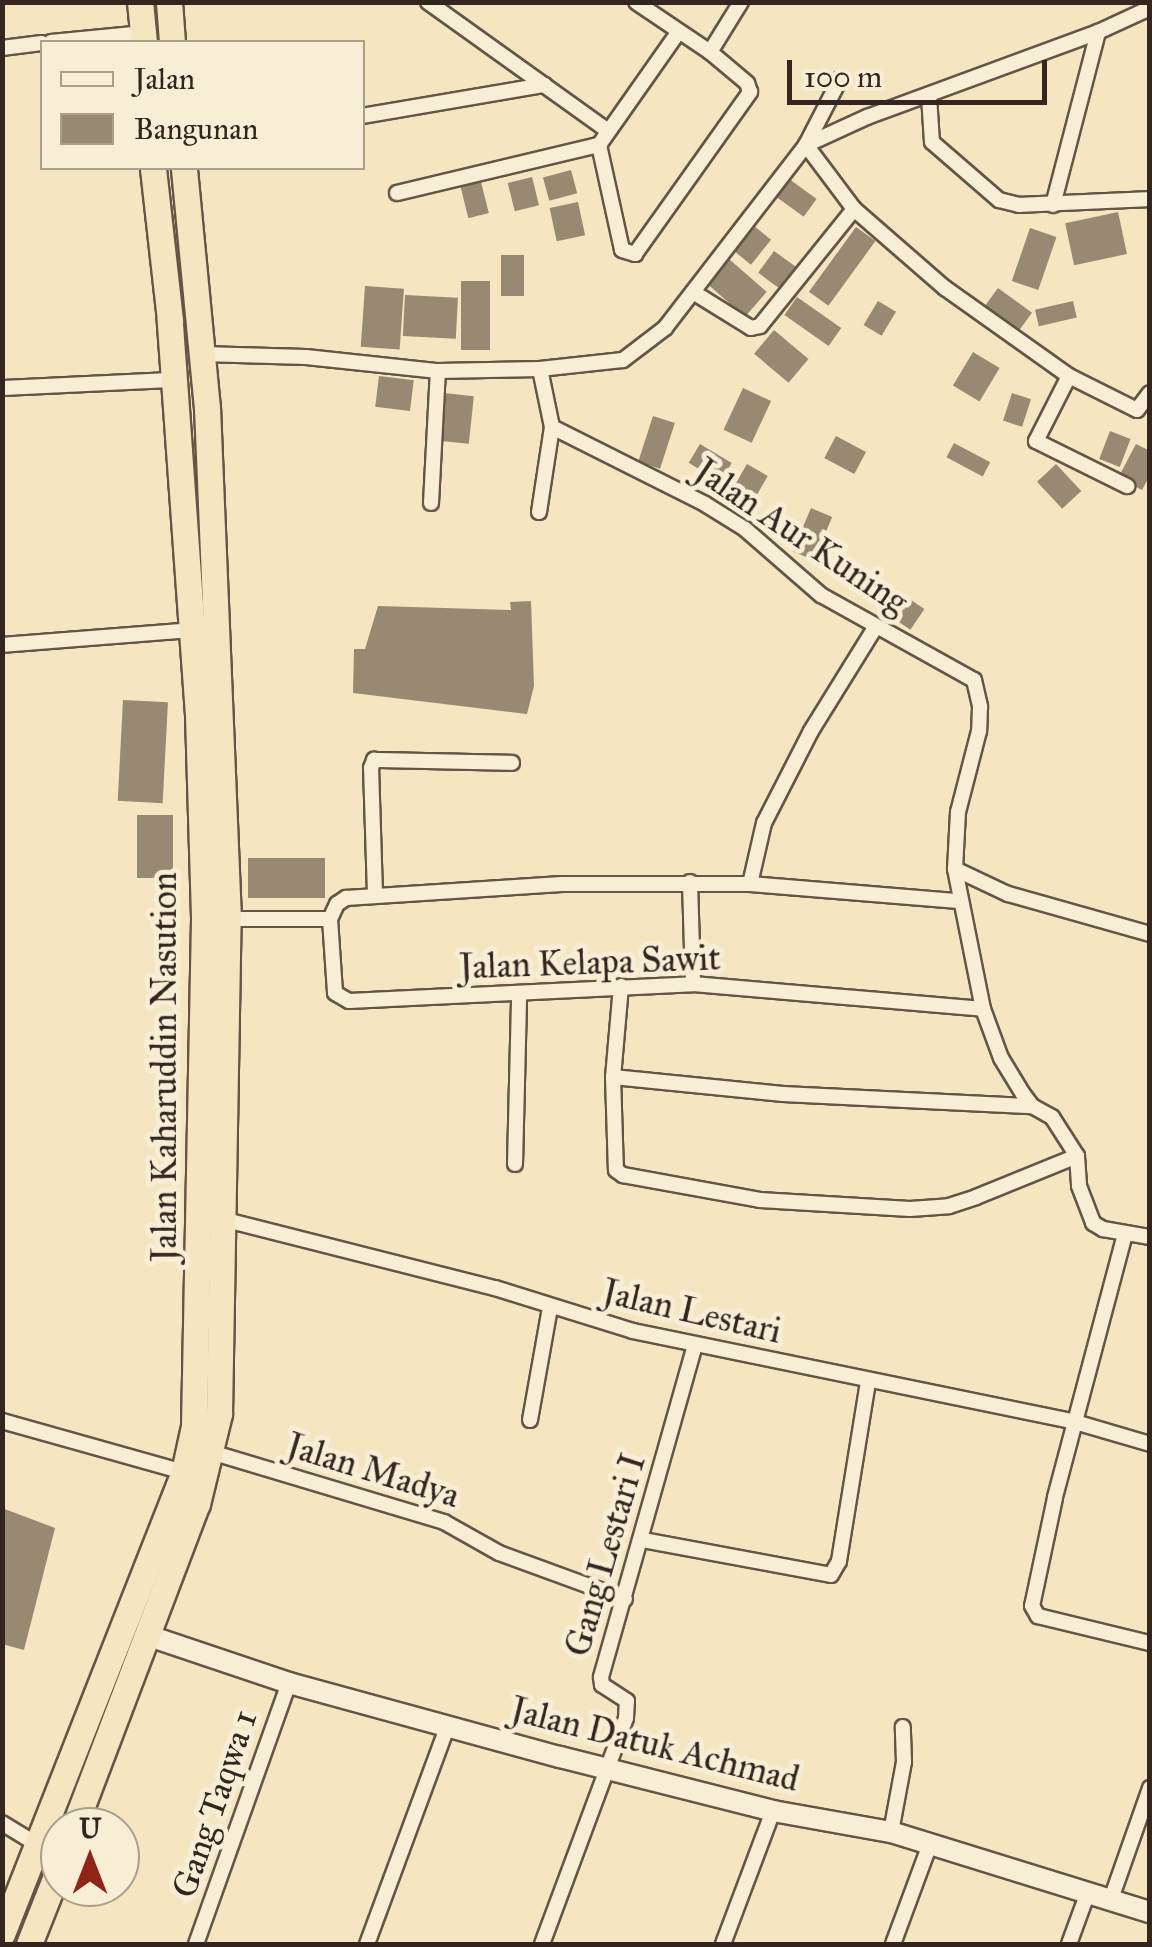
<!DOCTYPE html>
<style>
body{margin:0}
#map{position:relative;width:1152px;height:1947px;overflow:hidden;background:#f5e5c0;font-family:"IM FELL Great Primer",serif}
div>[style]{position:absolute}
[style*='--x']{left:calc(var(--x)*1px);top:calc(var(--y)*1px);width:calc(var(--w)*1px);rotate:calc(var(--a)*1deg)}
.building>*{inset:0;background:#988973;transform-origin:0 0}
.roads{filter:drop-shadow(2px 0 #645547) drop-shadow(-2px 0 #645547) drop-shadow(0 2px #645547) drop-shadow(0 -2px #645547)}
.street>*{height:14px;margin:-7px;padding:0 7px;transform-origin:7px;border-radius:7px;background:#f8eed6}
.secondary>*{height:20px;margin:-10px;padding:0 10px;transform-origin:10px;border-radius:10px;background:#f8eed6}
.highway>*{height:25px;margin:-12.5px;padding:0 12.5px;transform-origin:12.5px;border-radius:12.5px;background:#f5e5c0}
span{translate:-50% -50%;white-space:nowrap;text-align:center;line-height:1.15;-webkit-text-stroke:10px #f8eed6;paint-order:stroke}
.street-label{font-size:35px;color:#34251f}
.frame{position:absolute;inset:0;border:5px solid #34251f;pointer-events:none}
.legend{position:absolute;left:40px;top:40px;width:325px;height:130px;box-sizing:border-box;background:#f8eed6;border:2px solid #aa9e8d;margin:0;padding:12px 18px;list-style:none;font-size:30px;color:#34251f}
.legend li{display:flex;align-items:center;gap:20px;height:50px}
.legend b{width:50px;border:2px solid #aa9e8d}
.north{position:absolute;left:40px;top:1807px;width:100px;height:100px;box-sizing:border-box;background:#f8eed6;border:2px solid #aa9e8d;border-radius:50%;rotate:0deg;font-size:28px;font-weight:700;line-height:40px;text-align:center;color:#34251f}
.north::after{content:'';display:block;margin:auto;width:35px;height:45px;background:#8f2418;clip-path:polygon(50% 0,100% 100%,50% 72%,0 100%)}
.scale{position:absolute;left:787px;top:60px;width:260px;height:45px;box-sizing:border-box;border:5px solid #34251f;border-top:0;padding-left:12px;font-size:30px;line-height:35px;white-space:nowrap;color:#34251f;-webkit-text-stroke:8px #f8eed6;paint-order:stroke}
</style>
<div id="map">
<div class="building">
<i style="left:571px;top:170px;width:24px;height:29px;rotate:75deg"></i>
<i style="left:785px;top:176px;width:39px;height:22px;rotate:36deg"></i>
<i style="left:532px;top:177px;width:29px;height:25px;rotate:76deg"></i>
<i style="left:481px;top:182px;width:32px;height:21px;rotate:76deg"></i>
<i style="left:578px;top:202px;width:34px;height:29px;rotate:78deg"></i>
<i style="left:1118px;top:212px;width:43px;height:54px;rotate:78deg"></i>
<i style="left:754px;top:226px;width:22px;height:32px;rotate:39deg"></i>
<i style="left:856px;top:227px;width:24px;height:80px;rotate:36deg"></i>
<i style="left:1030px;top:228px;width:28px;height:56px;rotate:19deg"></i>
<i style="left:774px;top:251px;width:27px;height:27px;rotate:36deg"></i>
<i style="left:501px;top:255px;width:23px;height:41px"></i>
<i style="left:729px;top:259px;width:50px;height:33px;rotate:41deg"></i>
<i style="left:461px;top:281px;width:29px;height:69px"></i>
<i style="left:365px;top:286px;width:39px;height:61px;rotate:4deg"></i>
<i style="left:998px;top:288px;width:42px;height:22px;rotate:36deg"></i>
<i style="left:405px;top:295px;width:53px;height:41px;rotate:3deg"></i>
<i style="left:797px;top:297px;width:54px;height:22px;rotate:35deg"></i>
<i style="left:878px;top:301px;width:21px;height:28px;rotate:31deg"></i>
<i style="left:1073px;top:301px;width:17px;height:39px;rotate:77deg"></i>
<i style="left:774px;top:330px;width:45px;height:31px;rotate:40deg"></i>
<i style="left:973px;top:352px;width:31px;height:39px;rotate:31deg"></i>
<i style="left:379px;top:376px;width:35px;height:31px;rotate:7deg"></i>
<i style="left:743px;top:388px;width:31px;height:46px;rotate:25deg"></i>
<i style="left:444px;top:393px;width:30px;height:48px;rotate:6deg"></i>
<i style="left:1012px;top:393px;width:20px;height:29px;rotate:18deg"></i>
<i style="left:653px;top:416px;width:23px;height:48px;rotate:18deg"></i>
<i style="left:1110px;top:431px;width:22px;height:30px;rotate:21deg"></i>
<i style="left:836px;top:436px;width:34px;height:25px;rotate:28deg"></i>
<i style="left:954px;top:443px;width:41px;height:16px;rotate:28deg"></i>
<i style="left:700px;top:444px;width:37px;height:22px;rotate:31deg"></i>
<i style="clip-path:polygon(1136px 444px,1150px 451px,1150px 475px,1142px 490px,1118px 478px)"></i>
<i style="left:747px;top:464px;width:24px;height:35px;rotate:30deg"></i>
<i style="left:1056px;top:464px;width:37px;height:26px;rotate:47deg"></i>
<i style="left:811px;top:508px;width:23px;height:47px;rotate:23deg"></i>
<i style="left:902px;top:594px;width:27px;height:25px;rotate:34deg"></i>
<i style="clip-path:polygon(531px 601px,534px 686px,527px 714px,353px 693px,354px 649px,365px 649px,378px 606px,511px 610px,510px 602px)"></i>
<i style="left:123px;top:700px;width:45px;height:101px;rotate:3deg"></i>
<i style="left:137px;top:815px;width:36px;height:63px"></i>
<i style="left:325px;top:858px;width:40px;height:77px;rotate:90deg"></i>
<i style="clip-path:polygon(2px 1508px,55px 1528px,24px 1650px,2px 1644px)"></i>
</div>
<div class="roads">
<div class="street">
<i style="--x:428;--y:2;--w:221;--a:35.6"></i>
<i style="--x:51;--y:42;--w:93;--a:-5.5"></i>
<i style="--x:2;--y:48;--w:40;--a:-7.1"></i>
<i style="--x:710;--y:52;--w:59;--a:-58.2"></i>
<i style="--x:840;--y:79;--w:74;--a:117.3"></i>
<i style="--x:806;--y:145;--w:80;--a:53.1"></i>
<i style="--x:854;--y:209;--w:121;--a:41"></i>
<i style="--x:945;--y:288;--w:152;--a:35.4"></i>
<i style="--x:1069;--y:376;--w:76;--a:26.6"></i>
<i style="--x:1137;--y:410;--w:21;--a:-53"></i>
<i style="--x:929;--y:96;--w:46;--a:86.3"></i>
<i style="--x:932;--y:142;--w:89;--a:40.9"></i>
<i style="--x:999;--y:200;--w:21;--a:14"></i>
<i style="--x:1019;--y:205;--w:131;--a:-2.6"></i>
<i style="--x:362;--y:116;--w:185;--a:-9.7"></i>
<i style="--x:599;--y:145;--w:107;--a:77.6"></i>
<i style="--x:622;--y:250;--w:14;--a:17"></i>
<i style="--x:635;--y:254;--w:199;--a:-54.6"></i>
<i style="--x:750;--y:92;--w:9;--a:-108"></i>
<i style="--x:747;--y:83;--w:48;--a:-140"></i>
<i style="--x:710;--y:52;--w:89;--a:-146"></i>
<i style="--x:397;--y:193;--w:208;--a:-13.4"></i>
<i style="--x:599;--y:145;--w:136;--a:-54.9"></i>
<i style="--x:1053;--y:205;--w:179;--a:-75.4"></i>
<i style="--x:693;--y:292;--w:68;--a:31.8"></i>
<i style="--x:751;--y:328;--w:9;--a:-13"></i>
<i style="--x:760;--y:326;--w:150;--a:-51.2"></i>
<i style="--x:202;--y:354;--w:104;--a:1.7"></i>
<i style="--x:306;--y:357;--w:133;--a:6.1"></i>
<i style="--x:438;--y:371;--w:102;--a:-1.1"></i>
<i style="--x:540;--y:369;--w:83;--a:-6.2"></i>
<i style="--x:623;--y:360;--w:53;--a:-37.3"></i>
<i style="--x:665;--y:328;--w:231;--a:-52.4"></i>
<i style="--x:806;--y:145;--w:67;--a:-24.7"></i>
<i style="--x:867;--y:117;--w:246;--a:-20.2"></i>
<i style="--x:1098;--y:32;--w:57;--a:-24.8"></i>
<i style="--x:540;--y:369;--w:59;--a:78.3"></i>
<i style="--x:552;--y:427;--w:171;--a:26.7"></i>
<i style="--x:705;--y:504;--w:47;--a:32"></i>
<i style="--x:745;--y:529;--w:101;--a:41"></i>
<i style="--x:821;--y:595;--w:175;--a:29.1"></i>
<i style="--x:974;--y:680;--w:28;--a:77"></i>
<i style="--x:980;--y:707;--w:24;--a:92"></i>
<i style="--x:979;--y:731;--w:84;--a:104.5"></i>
<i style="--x:958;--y:812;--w:57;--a:93"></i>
<i style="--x:955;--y:869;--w:143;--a:78.7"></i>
<i style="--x:983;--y:1009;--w:52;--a:69.8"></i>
<i style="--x:1001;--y:1058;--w:42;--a:58.6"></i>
<i style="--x:1023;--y:1094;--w:15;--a:53"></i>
<i style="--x:1032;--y:1106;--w:23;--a:29"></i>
<i style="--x:1052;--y:1117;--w:46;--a:57.3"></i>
<i style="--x:1077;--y:1156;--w:30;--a:86"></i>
<i style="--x:1079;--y:1186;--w:40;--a:69"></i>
<i style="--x:1093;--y:1223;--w:12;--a:31"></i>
<i style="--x:1103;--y:1229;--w:48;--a:9.7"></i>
<i style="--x:1069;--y:376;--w:73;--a:116.9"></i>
<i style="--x:1036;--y:441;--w:102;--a:26.3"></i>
<i style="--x:2;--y:388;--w:172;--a:-2.7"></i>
<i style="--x:431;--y:503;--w:132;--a:-87"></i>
<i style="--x:539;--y:512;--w:86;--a:-81.3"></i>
<i style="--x:2;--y:645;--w:192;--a:-4.5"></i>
<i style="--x:955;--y:869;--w:59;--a:25.3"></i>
<i style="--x:1008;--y:894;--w:148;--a:15.7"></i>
<i style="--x:690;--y:882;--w:102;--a:88.3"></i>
<i style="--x:750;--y:884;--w:63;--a:-77.1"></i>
<i style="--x:764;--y:823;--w:103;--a:-62.9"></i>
<i style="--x:811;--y:731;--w:123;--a:-58.2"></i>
<i style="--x:375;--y:894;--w:126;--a:-91.8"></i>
<i style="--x:371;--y:768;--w:9;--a:-69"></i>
<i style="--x:374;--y:760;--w:138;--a:1.2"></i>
<i style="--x:228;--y:919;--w:102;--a:0"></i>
<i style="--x:330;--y:919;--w:17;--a:-65"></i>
<i style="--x:337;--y:904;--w:11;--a:-34"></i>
<i style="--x:346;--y:898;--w:216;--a:-3.7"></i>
<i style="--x:562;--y:884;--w:188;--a:0"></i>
<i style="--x:750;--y:884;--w:209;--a:4.7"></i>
<i style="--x:330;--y:919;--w:74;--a:86.1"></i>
<i style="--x:335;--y:993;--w:16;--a:30"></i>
<i style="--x:349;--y:1001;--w:344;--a:-2.8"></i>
<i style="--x:693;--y:984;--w:291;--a:4.9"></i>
<i style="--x:621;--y:986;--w:91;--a:95"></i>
<i style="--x:613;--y:1077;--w:93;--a:88.2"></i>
<i style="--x:616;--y:1170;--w:9;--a:36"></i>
<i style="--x:623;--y:1175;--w:139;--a:10.3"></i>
<i style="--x:760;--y:1200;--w:150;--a:3.4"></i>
<i style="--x:910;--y:1209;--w:39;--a:-4"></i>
<i style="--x:949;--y:1206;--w:28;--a:-18"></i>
<i style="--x:976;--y:1197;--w:109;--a:-22.1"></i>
<i style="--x:613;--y:1077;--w:171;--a:5.7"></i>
<i style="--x:783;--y:1094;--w:249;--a:2.8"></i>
<i style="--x:515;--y:1164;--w:168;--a:-88.6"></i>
<i style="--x:226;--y:1220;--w:277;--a:14.2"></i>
<i style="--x:495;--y:1288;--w:145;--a:17.3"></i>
<i style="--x:633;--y:1331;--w:451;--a:11.6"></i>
<i style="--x:1075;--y:1422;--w:78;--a:16.3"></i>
<i style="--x:1125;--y:1234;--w:273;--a:104.9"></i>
<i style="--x:1055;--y:1498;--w:110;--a:102"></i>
<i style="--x:1032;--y:1606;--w:12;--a:59"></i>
<i style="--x:1038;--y:1616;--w:115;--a:13.6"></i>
<i style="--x:530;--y:1420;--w:114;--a:-79.9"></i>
<i style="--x:2;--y:1421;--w:189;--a:15.7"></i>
<i style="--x:211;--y:1452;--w:243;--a:16.7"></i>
<i style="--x:444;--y:1522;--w:63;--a:29.4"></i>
<i style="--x:499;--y:1553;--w:134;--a:20.1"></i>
<i style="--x:643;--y:1540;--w:191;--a:10.5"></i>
<i style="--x:831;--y:1575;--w:16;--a:-60"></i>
<i style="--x:839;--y:1561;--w:182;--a:-80.8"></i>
<i style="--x:2;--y:1823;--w:42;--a:31.4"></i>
<i style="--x:891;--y:1832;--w:71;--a:-79.5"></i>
<i style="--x:904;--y:1762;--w:35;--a:-92"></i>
<i style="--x:1111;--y:1899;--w:118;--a:-70.6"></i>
<i style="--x:196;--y:1944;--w:277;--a:-70.4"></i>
<i style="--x:367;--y:1944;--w:233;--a:-69.7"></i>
<i style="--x:542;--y:1944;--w:241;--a:-69.6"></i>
<i style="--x:626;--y:1718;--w:17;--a:-87"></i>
<i style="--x:627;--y:1701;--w:30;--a:-147"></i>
<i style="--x:602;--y:1685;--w:8;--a:-97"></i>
<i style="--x:601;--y:1677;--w:345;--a:-74.2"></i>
<i style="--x:723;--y:1944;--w:142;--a:-69.4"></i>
<i style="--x:893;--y:1944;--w:107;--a:-69.7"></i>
<i style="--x:1069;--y:1944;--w:55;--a:-69.9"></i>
</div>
<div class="secondary">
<i style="--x:146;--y:1635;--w:151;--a:18.6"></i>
<i style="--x:289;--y:1683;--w:281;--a:15.3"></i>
<i style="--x:560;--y:1757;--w:220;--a:14.2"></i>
<i style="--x:773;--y:1811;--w:120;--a:10.1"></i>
<i style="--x:891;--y:1832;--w:271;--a:17.2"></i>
</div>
<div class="highway">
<i style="--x:140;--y:2;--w:40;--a:84.3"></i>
<i style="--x:169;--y:2;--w:40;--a:85.7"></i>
<i style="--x:74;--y:1827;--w:346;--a:-69.2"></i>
<i style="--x:197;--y:1504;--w:93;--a:-76.3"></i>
<i style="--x:219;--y:1414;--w:495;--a:-89"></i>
<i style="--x:228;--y:919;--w:511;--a:-92.35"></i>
<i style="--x:207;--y:408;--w:241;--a:-95.5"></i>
<i style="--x:2;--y:1934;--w:497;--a:-68.5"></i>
<i style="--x:184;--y:1472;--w:47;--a:-77.7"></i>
<i style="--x:194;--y:1426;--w:509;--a:-88.87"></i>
<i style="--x:204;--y:917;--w:202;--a:-91.7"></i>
<i style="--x:198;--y:715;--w:396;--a:-94.1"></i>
<i style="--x:170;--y:320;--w:153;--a:-96.4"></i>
<i style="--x:29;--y:1944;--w:84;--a:-68.3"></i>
</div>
</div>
<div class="street-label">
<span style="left:801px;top:537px;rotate:34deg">Jalan Aur Kuning</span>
<span style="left:590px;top:963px;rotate:-2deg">Jalan Kelapa Sawit</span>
<span style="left:165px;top:1067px;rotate:-90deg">Jalan Kaharuddin Nasution</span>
<span style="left:692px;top:1312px;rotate:13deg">Jalan Lestari</span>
<span style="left:373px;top:1471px;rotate:17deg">Jalan Madya</span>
<span style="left:606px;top:1555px;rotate:-74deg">Gang Lestari I</span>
<span style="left:655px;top:1745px;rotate:14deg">Jalan Datuk Achmad</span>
<span style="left:215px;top:1804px;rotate:-71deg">Gang Taqwa 1</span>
</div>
<div class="frame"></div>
<ul class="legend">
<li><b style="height:12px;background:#f8eed6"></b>Jalan</li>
<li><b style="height:28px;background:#988973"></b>Bangunan</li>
</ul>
<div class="north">U</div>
<div class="scale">100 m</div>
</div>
